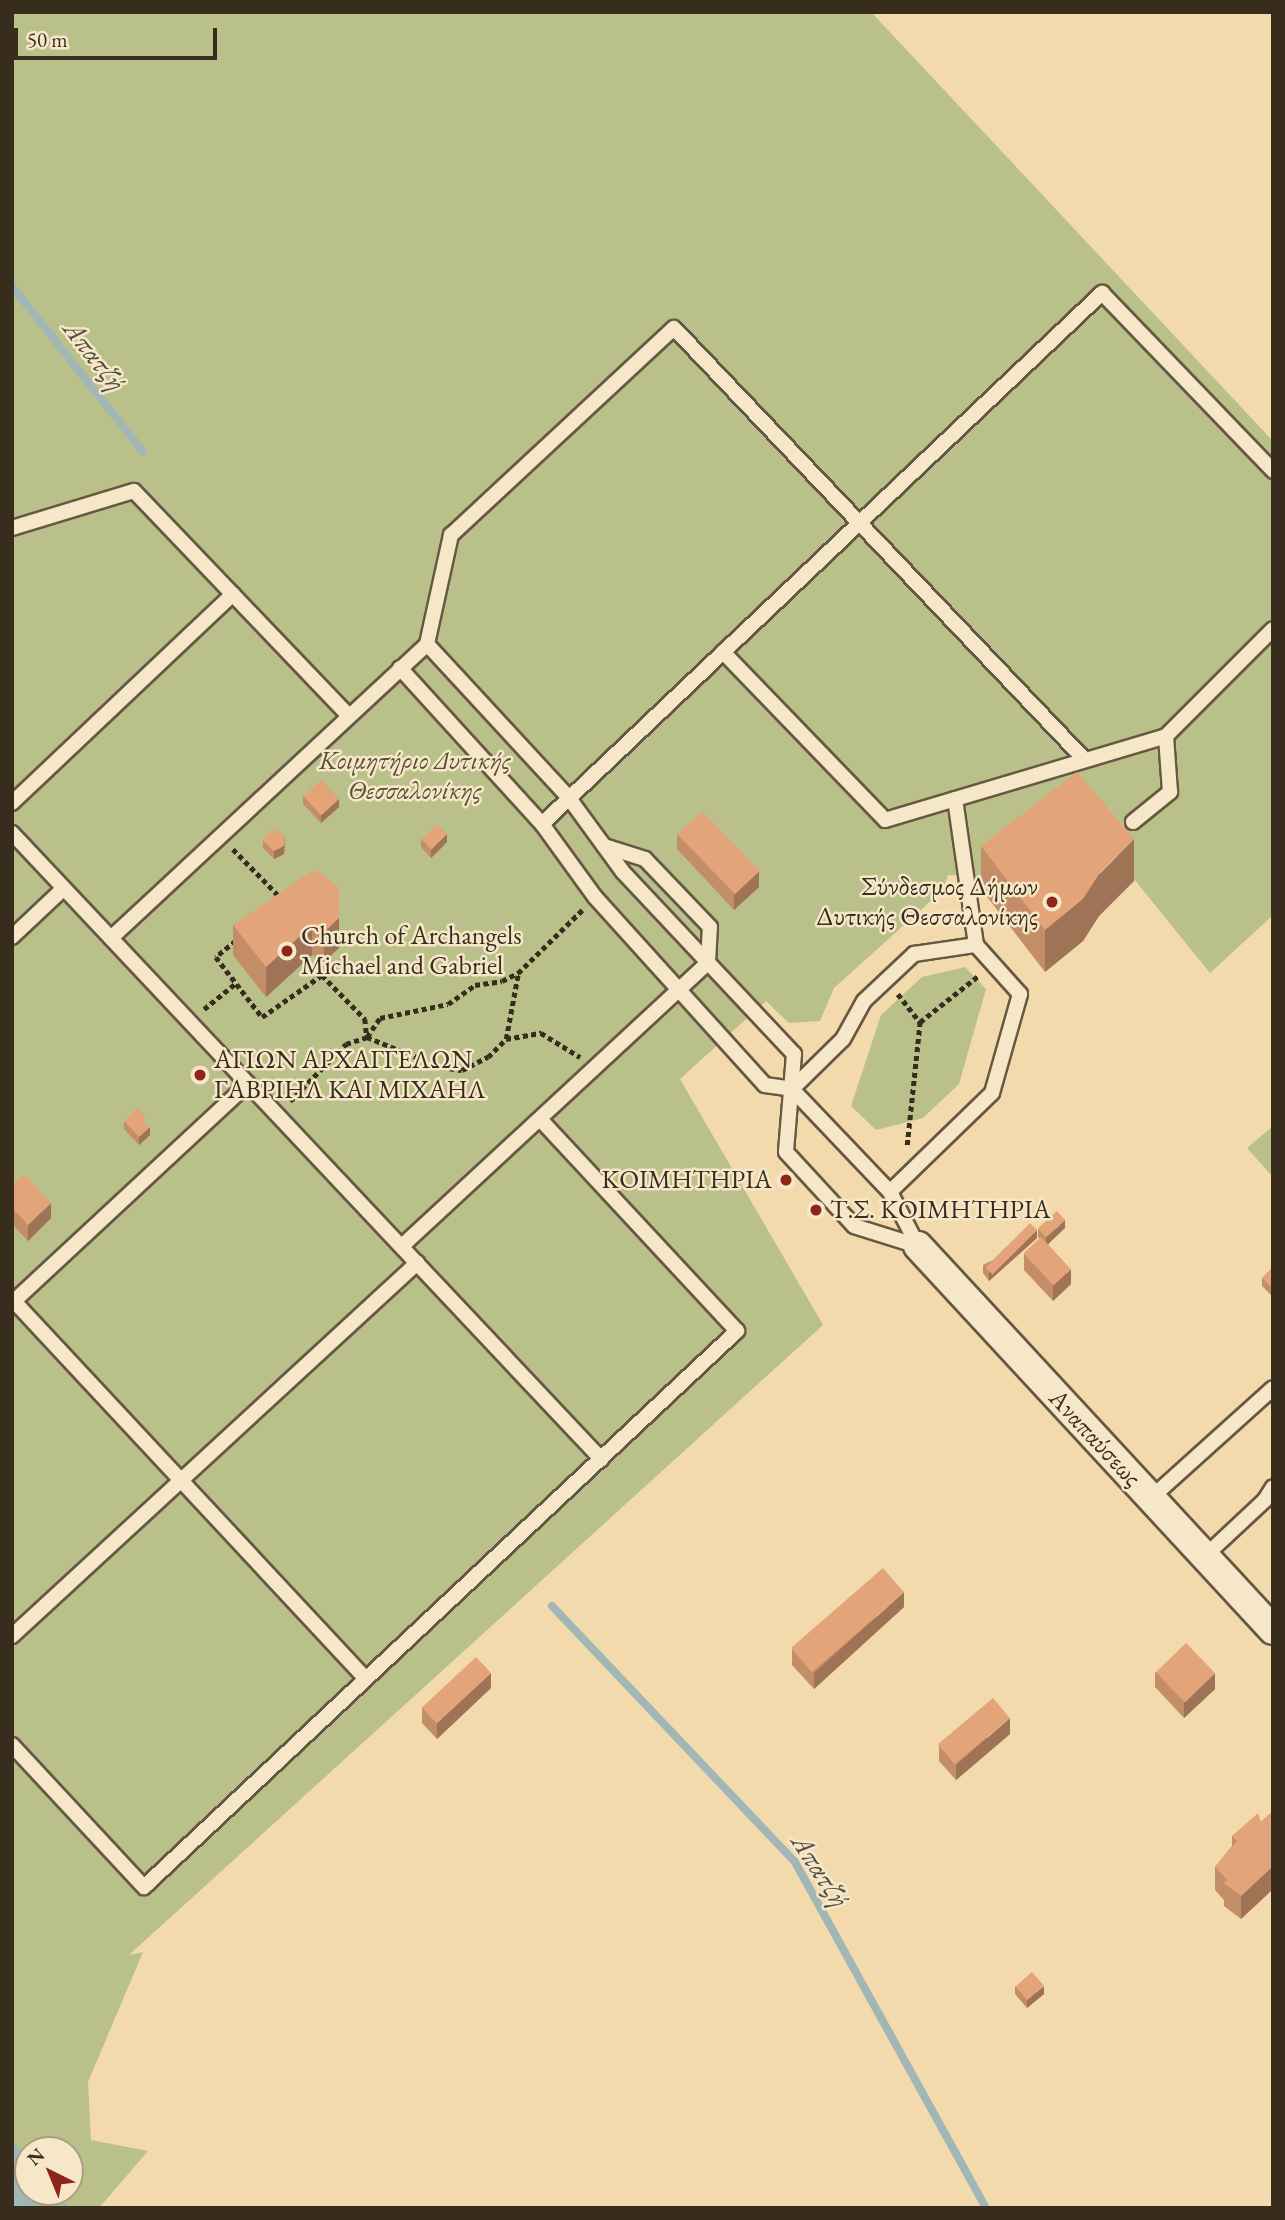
<!DOCTYPE html>
<meta charset="utf-8">
<style>
body{margin:0}
#map{position:relative;width:1285px;height:2220px;overflow:hidden;background:#f3daac;font-family:"EB Garamond",serif}
div>[style]{position:absolute}
[style*='--x']{left:calc(var(--x)*1px);top:calc(var(--y)*1px);width:calc(var(--w)*1px);rotate:calc(var(--a)*1deg)}
.green>*{inset:0;background:#bac089}
.water>*{inset:0;background:#a1b7b6}
.stream>*{height:8px;margin:-4px;padding:0 4px;transform-origin:4px;border-radius:4px;background:#a1b7b6}
.path>*{height:4.5px;margin-top:-2.25px;transform-origin:0;background:repeating-linear-gradient(90deg,#382c1d 0 5px,transparent 0 8.5px)}
.roads{filter:drop-shadow(2px 0 #675841) drop-shadow(-2px 0 #675841) drop-shadow(0 2px #675841) drop-shadow(0 -2px #675841)}
.lane>*{height:14px;margin:-7px;padding:0 7px;transform-origin:7px;border-radius:7px;background:#f7e7c9}
.street>*{height:28px;margin:-14px;padding:0 14px;transform-origin:14px;border-radius:14px;background:#f7e7c9}
.wall>*{inset:0;background:#c38d68}
.shaded-wall>*{inset:0;background:#9f7355}
.building>*{inset:0;background:#e3a479;transform-origin:0 0}
.dots>*{width:19px;height:19px;translate:-50% -50%;box-sizing:border-box;border:4px solid #f7e7c9;border-radius:50%}
span{translate:-50% -50%;white-space:nowrap;text-align:center;line-height:1.15;-webkit-text-stroke:5px #f7e7c9;paint-order:stroke}
.park-label{font-size:26px;color:#585138;font-style:italic}
.poi-label{font-size:26px;color:#382c1d}
.right{translate:-100% -50%;text-align:right}
.left{translate:0 -50%;text-align:left}
.street-label{font-size:26px;color:#382c1d}
.water-label{font-size:28px;color:#524f43;font-style:italic}
.frame{position:absolute;inset:0;border:14px solid #382c1d;pointer-events:none}
.north{position:absolute;left:14px;top:2136px;width:70px;height:70px;box-sizing:border-box;background:#f7e7c9;border:2px solid #ab9c84;border-radius:50%;rotate:317deg;font-size:19px;font-weight:700;line-height:28px;text-align:center;color:#382c1d}
.north::after{content:'';display:block;margin:auto;width:24px;height:32px;background:#8f2418;clip-path:polygon(50% 0,100% 100%,50% 72%,0 100%)}
.scale{position:absolute;left:14px;top:28px;width:203px;height:32px;box-sizing:border-box;border:4px solid #382c1d;border-top:0;padding-left:9px;font-size:21px;line-height:24px;white-space:nowrap;color:#382c1d;-webkit-text-stroke:5px #f7e7c9;paint-order:stroke}
</style>
<div id="map">
<div class="green">
<i style="clip-path:polygon(evenodd,12px 12px,871px 12px,1273px 441px,1273px 915px,1210px 973px,1078px 810px,991px 878px,948px 875px,943px 890px,834px 988px,820px 1021px,789px 1023px,766px 1001px,680px 1079px,823px 1325px,129px 1955px,143px 1952px,88px 2082px,91px 2140px,148px 2151px,99px 2208px,12px 2208px,12px 12px,28px 2150px,70px 2150px,70px 2192px,28px 2192px,28px 2150px)"></i>
<i style="clip-path:polygon(965px 967px,986px 989px,959px 1084px,923px 1118px,876px 1130px,851px 1106px,881px 1015px,922px 977px)"></i>
<i style="clip-path:polygon(1273px 1126px,1273px 1177px,1247px 1148px)"></i>
</div>
<div class="water">
<i style="clip-path:polygon(12px 2140px,28px 2159px,28px 2192px,56px 2192px,70px 2208px,12px 2208px)"></i>
</div>
<div class="stream">
<i style="--x:12;--y:286;--w:211;--a:51.7"></i>
<i style="--x:552;--y:1606;--w:353;--a:46.5"></i>
<i style="--x:795;--y:1862;--w:395;--a:61.1"></i>
</div>
<div class="path">
<i style="--x:233;--y:849;--w:69;--a:45.6"></i>
<i style="--x:236;--y:941;--w:26;--a:141"></i>
<i style="--x:216;--y:957;--w:76;--a:52.5"></i>
<i style="--x:262;--y:1017;--w:73;--a:-35"></i>
<i style="--x:322;--y:975;--w:62;--a:45.7"></i>
<i style="--x:365;--y:1019;--w:18;--a:84"></i>
<i style="--x:367;--y:1037;--w:80;--a:22.1"></i>
<i style="--x:441;--y:1067;--w:21;--a:8"></i>
<i style="--x:462;--y:1070;--w:29;--a:-27"></i>
<i style="--x:488;--y:1057;--w:25;--a:-45"></i>
<i style="--x:506;--y:1039;--w:36;--a:-10"></i>
<i style="--x:541;--y:1033;--w:46;--a:31.6"></i>
<i style="--x:898;--y:994;--w:36;--a:52"></i>
<i style="--x:920;--y:1022;--w:74;--a:-38.4"></i>
<i style="--x:204;--y:1009;--w:41;--a:-39.1"></i>
<i style="--x:506;--y:1039;--w:66;--a:-79.5"></i>
<i style="--x:290;--y:1101;--w:80;--a:-45.5"></i>
<i style="--x:346;--y:1044;--w:22;--a:-18"></i>
<i style="--x:367;--y:1037;--w:23;--a:-56"></i>
<i style="--x:380;--y:1018;--w:69;--a:-11.6"></i>
<i style="--x:448;--y:1004;--w:33;--a:-35"></i>
<i style="--x:475;--y:985;--w:27;--a:-8"></i>
<i style="--x:502;--y:981;--w:18;--a:-27"></i>
<i style="--x:518;--y:973;--w:90;--a:-44.5"></i>
<i style="--x:907;--y:1145;--w:124;--a:-84"></i>
</div>
<div class="roads">
<div class="lane">
<i style="--x:12;--y:528;--w:127;--a:-16.9"></i>
<i style="--x:134;--y:491;--w:311;--a:46.3"></i>
<i style="--x:427;--y:644;--w:209;--a:47.3"></i>
<i style="--x:569;--y:798;--w:92;--a:53.9"></i>
<i style="--x:623;--y:872;--w:250;--a:46.8"></i>
<i style="--x:794;--y:1054;--w:98;--a:94.7"></i>
<i style="--x:786;--y:1152;--w:100;--a:47.4"></i>
<i style="--x:854;--y:1226;--w:67;--a:17.4"></i>
<i style="--x:723;--y:652;--w:233;--a:46"></i>
<i style="--x:885;--y:820;--w:293;--a:-16.6"></i>
<i style="--x:1166;--y:736;--w:151;--a:-45"></i>
<i style="--x:400;--y:668;--w:211;--a:47.7"></i>
<i style="--x:542;--y:824;--w:90;--a:54"></i>
<i style="--x:595;--y:897;--w:253;--a:47.9"></i>
<i style="--x:765;--y:1085;--w:27;--a:8"></i>
<i style="--x:792;--y:1089;--w:142;--a:46.4"></i>
<i style="--x:890;--y:1192;--w:61;--a:62.6"></i>
<i style="--x:955;--y:799;--w:148;--a:81.8"></i>
<i style="--x:12;--y:803;--w:304;--a:-43.4"></i>
<i style="--x:1133;--y:822;--w:48;--a:-39"></i>
<i style="--x:1170;--y:792;--w:56;--a:-94.1"></i>
<i style="--x:542;--y:824;--w:772;--a:-43.48"></i>
<i style="--x:1102;--y:293;--w:247;--a:46.1"></i>
<i style="--x:12;--y:833;--w:860;--a:46.74"></i>
<i style="--x:12;--y:937;--w:71;--a:-43.3"></i>
<i style="--x:111;--y:938;--w:432;--a:-42.9"></i>
<i style="--x:427;--y:644;--w:112;--a:-77.6"></i>
<i style="--x:451;--y:535;--w:304;--a:-42.9"></i>
<i style="--x:674;--y:328;--w:596;--a:46.43"></i>
<i style="--x:792;--y:1089;--w:71;--a:-44.4"></i>
<i style="--x:843;--y:1039;--w:43;--a:-61.1"></i>
<i style="--x:864;--y:1001;--w:69;--a:-43.2"></i>
<i style="--x:914;--y:954;--w:63;--a:-8.3"></i>
<i style="--x:976;--y:945;--w:66;--a:48.1"></i>
<i style="--x:1020;--y:994;--w:103;--a:105.8"></i>
<i style="--x:992;--y:1093;--w:142;--a:135.9"></i>
<i style="--x:402;--y:1246;--w:417;--a:-42.8"></i>
<i style="--x:708;--y:963;--w:36;--a:-87"></i>
<i style="--x:710;--y:927;--w:94;--a:-133.7"></i>
<i style="--x:645;--y:859;--w:43;--a:-162.4"></i>
<i style="--x:12;--y:1299;--w:519;--a:47.03"></i>
<i style="--x:12;--y:1303;--w:322;--a:-42.9"></i>
<i style="--x:1151;--y:1498;--w:164;--a:-42"></i>
<i style="--x:1204;--y:1557;--w:83;--a:-43.1"></i>
<i style="--x:1265;--y:1500;--w:15;--a:-58"></i>
<i style="--x:12;--y:1636;--w:551;--a:-42.64"></i>
<i style="--x:12;--y:1745;--w:194;--a:47.1"></i>
<i style="--x:144;--y:1887;--w:813;--a:-43.16"></i>
<i style="--x:737;--y:1331;--w:289;--a:-132.9"></i>
</div>
<div class="street">
<i style="--x:918;--y:1246;--w:523;--a:47.25"></i>
</div>
</div>
<div class="wall">
<i style="clip-path:polygon(303px 796px,339px 807px,321px 823px,303px 804px)"></i>
<i style="clip-path:polygon(677px 834px,759px 887px,734px 910px,677px 849px)"></i>
<i style="clip-path:polygon(421px 839px,447px 842px,431px 858px,421px 847px)"></i>
<i style="clip-path:polygon(263px 841px,285px 844px,284px 854px,274px 859px,263px 848px)"></i>
<i style="clip-path:polygon(981px 846px,1134px 881px,1099px 916px,1083px 941px,1045px 972px,981px 889px)"></i>
<i style="clip-path:polygon(339px 888px,339px 948px,324px 962px,312px 955px,266px 997px,233px 955px,233px 925px)"></i>
<i style="clip-path:polygon(124px 1121px,150px 1135px,139px 1145px,124px 1129px)"></i>
<i style="clip-path:polygon(12px 1185px,51px 1218px,28px 1241px,12px 1224px)"></i>
<i style="clip-path:polygon(1065px 1228px,1048px 1244px,1071px 1284px,1053px 1301px,1024px 1270px,1024px 1254px,1040px 1239px,1038px 1237px,1038px 1229px)"></i>
<i style="clip-path:polygon(1037px 1238px,989px 1281px,983px 1273px,983px 1265px)"></i>
<i style="clip-path:polygon(1273px 1267px,1273px 1297px,1262px 1286px,1262px 1278px)"></i>
<i style="clip-path:polygon(904px 1607px,814px 1689px,792px 1665px,792px 1649px)"></i>
<i style="clip-path:polygon(1155px 1672px,1215px 1689px,1184px 1718px,1155px 1687px)"></i>
<i style="clip-path:polygon(491px 1688px,437px 1739px,422px 1723px,422px 1708px)"></i>
<i style="clip-path:polygon(1010px 1734px,956px 1780px,939px 1761px,939px 1745px)"></i>
<i style="clip-path:polygon(1273px 1811px,1273px 1889px,1241px 1919px,1224px 1906px,1224px 1900px,1215px 1890px,1215px 1867px,1232px 1846px,1232px 1836px,1261px 1822px)"></i>
<i style="clip-path:polygon(1015px 1986px,1044px 1994px,1027px 2008px,1015px 1994px)"></i>
</div>
<div class="shaded-wall">
<i style="clip-path:polygon(339px 799px,339px 807px,321px 823px,321px 815px)"></i>
<i style="clip-path:polygon(447px 834px,447px 842px,431px 858px,431px 850px)"></i>
<i style="clip-path:polygon(285px 836px,284px 854px,274px 859px,274px 851px)"></i>
<i style="clip-path:polygon(1134px 839px,1134px 881px,1099px 916px,1083px 941px,1045px 972px,1045px 930px)"></i>
<i style="clip-path:polygon(759px 871px,759px 887px,734px 910px,734px 894px)"></i>
<i style="clip-path:polygon(339px 918px,339px 948px,324px 962px,324px 932px)"></i>
<i style="clip-path:polygon(312px 925px,312px 955px,266px 997px,266px 967px)"></i>
<i style="clip-path:polygon(150px 1127px,150px 1135px,139px 1145px,139px 1137px)"></i>
<i style="clip-path:polygon(51px 1203px,51px 1218px,28px 1241px,28px 1225px)"></i>
<i style="clip-path:polygon(1065px 1220px,1065px 1228px,1046px 1246px,1046px 1238px)"></i>
<i style="clip-path:polygon(1037px 1230px,1037px 1238px,989px 1281px,989px 1273px)"></i>
<i style="clip-path:polygon(1071px 1269px,1071px 1284px,1053px 1301px,1053px 1285px)"></i>
<i style="clip-path:polygon(904px 1592px,904px 1607px,814px 1689px,814px 1673px)"></i>
<i style="clip-path:polygon(491px 1673px,491px 1688px,437px 1739px,437px 1723px)"></i>
<i style="clip-path:polygon(1215px 1673px,1215px 1689px,1184px 1718px,1184px 1702px)"></i>
<i style="clip-path:polygon(1010px 1718px,1010px 1734px,956px 1780px,956px 1765px)"></i>
<i style="clip-path:polygon(1273px 1866px,1273px 1889px,1241px 1919px,1241px 1896px)"></i>
<i style="clip-path:polygon(1044px 1986px,1044px 1994px,1027px 2008px,1027px 2000px)"></i>
</div>
<div class="building">
<i style="clip-path:polygon(1077px 772px,1134px 839px,1099px 874px,1083px 899px,1045px 930px,981px 846px)"></i>
<i style="left:321px;top:780px;width:26px;height:24px;rotate:47deg"></i>
<i style="left:702px;top:811px;width:83px;height:34px;rotate:46deg"></i>
<i style="left:437px;top:824px;width:14px;height:22px;rotate:45deg"></i>
<i style="clip-path:polygon(272px 829px,285px 836px,284px 846px,274px 851px,263px 841px)"></i>
<i style="clip-path:polygon(319px 871px,339px 888px,339px 918px,324px 932px,312px 925px,266px 967px,233px 925px,310px 872px)"></i>
<i style="clip-path:polygon(137px 1108px,146px 1118px,143px 1120px,150px 1127px,139px 1137px,124px 1121px)"></i>
<i style="clip-path:polygon(24px 1174px,51px 1203px,28px 1225px,12px 1208px,12px 1185px)"></i>
<i style="left:1057px;top:1211px;width:12px;height:26px;rotate:48deg"></i>
<i style="left:1030px;top:1223px;width:10px;height:63px;rotate:45deg"></i>
<i style="left:1041px;top:1237px;width:44px;height:24px;rotate:47deg"></i>
<i style="clip-path:polygon(1273px 1267px,1273px 1289px,1262px 1278px)"></i>
<i style="left:883px;top:1568px;width:32px;height:122px;rotate:49deg"></i>
<i style="left:1186px;top:1643px;width:42px;height:42px;rotate:46deg"></i>
<i style="left:476px;top:1657px;width:22px;height:74px;rotate:47deg"></i>
<i style="left:993px;top:1698px;width:26px;height:72px;rotate:50deg"></i>
<i style="clip-path:polygon(1273px 1811px,1273px 1866px,1241px 1896px,1224px 1883px,1227px 1880px,1215px 1867px,1237px 1841px,1232px 1836px,1258px 1813px,1261px 1822px)"></i>
<i style="left:1032px;top:1972px;width:18px;height:22px;rotate:49deg"></i>
</div>
<div class="dots">
<i style="left:1052px;top:902px;background:#8f2418"></i>
<i style="left:287px;top:951px;background:#8f2418"></i>
<i style="left:200px;top:1075px;background:#8f2418"></i>
<i style="left:786px;top:1180px;background:#8f2418"></i>
<i style="left:816px;top:1210px;background:#8f2418"></i>
</div>
<div class="park-label">
<span style="left:415px;top:776px">Κοιμητήριο Δυτικής<br>Θεσσαλονίκης</span>
</div>
<div class="poi-label">
<span class="right" style="left:1038px;top:902px">Σύνδεσμος Δήμων<br>Δυτικής Θεσσαλονίκης</span>
<span class="left" style="left:301px;top:951px">Church of Archangels<br>Michael and Gabriel</span>
<span class="left" style="left:214px;top:1075px">ΑΓΙΩΝ ΑΡΧΑΓΓΕΛΩΝ<br>ΓΑΒΡΙΗΛ ΚΑΙ ΜΙΧΑΗΛ</span>
<span class="right" style="left:772px;top:1180px">ΚΟΙΜΗΤΗΡΙΑ</span>
<span class="left" style="left:830px;top:1210px">Τ.Σ. ΚΟΙΜΗΤΗΡΙΑ</span>
</div>
<div class="street-label">
<span style="left:1095px;top:1438px;rotate:47deg">Αναπαύσεως</span>
</div>
<div class="water-label">
<span style="left:95px;top:355px;rotate:52deg">Απατζή</span>
<span style="left:821px;top:1870px;rotate:57deg">Απατζή</span>
</div>
<div class="frame"></div>
<div class="north">N</div>
<div class="scale">50 m</div>
</div>
